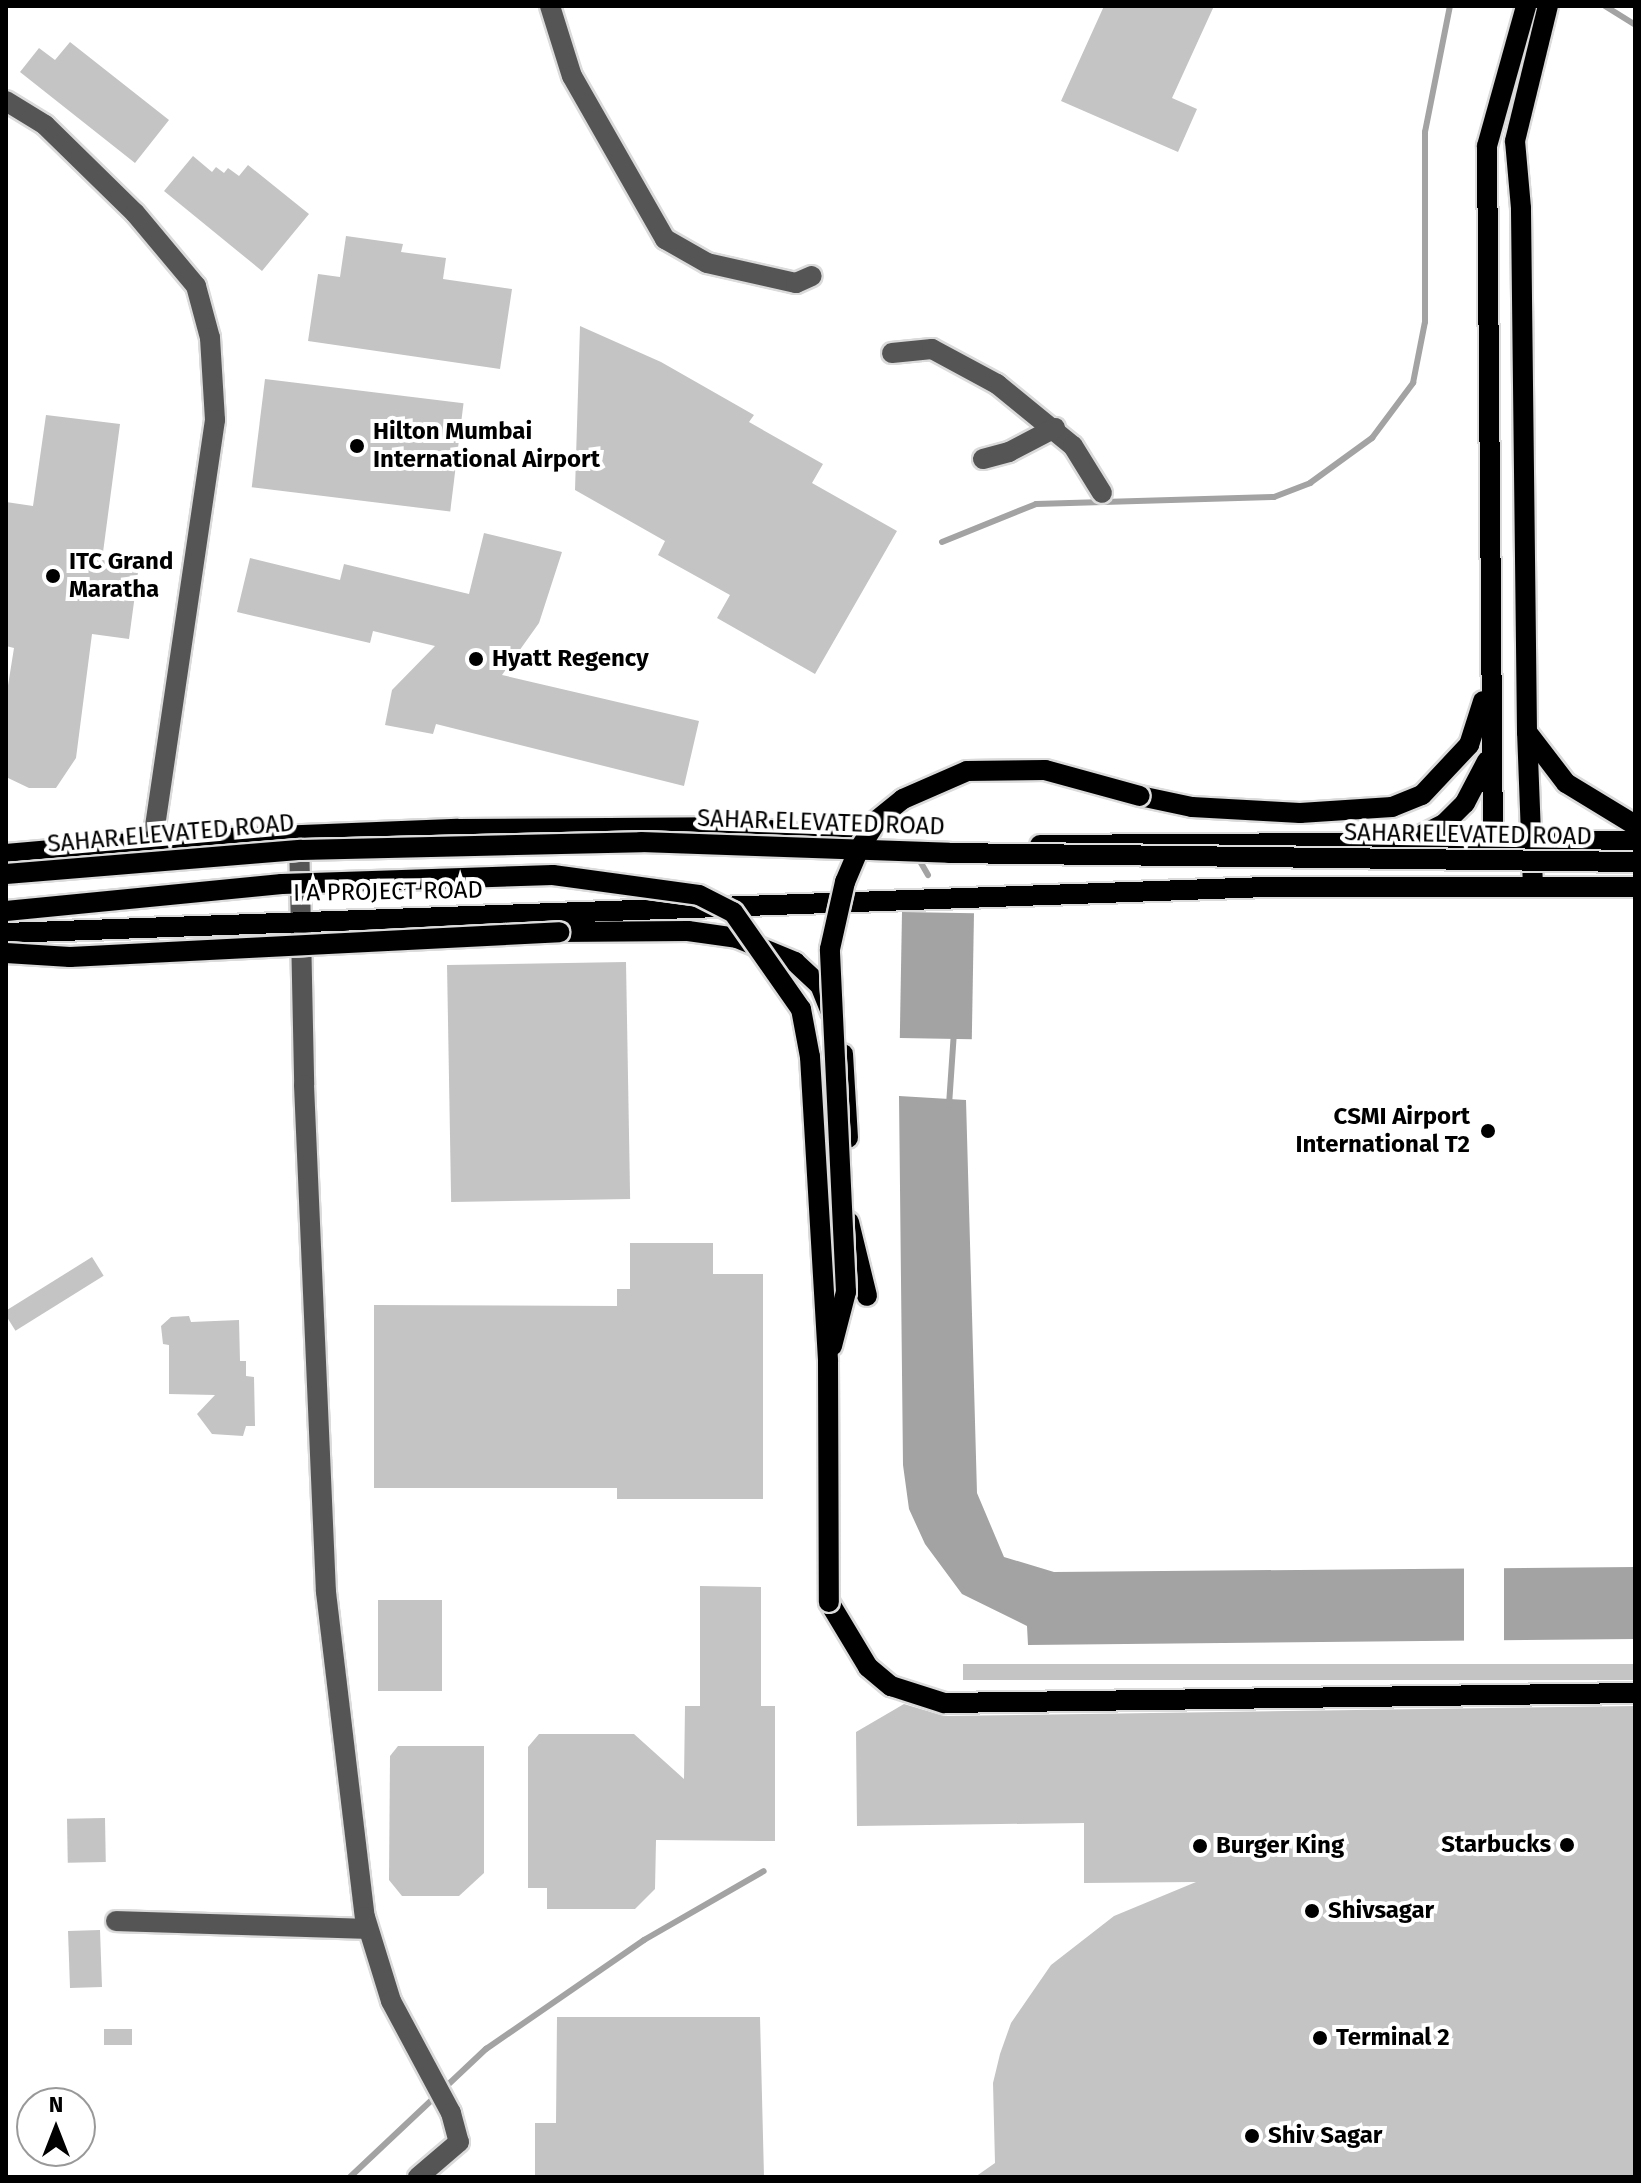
<!DOCTYPE html>
<style>
body{margin:0}
#map{position:relative;width:1641px;height:2183px;overflow:hidden;background:#fff;font-family:"Fira Sans",sans-serif}
div>[style]{position:absolute}
[style*='--x']{left:calc(var(--x)*1px);top:calc(var(--y)*1px);width:calc(var(--w)*1px);rotate:calc(var(--a)*1deg)}
.water>*{inset:0;background:#a3a3a3;transform-origin:0 0}
.pier>*{inset:0;background:#fff;transform-origin:0 0}
.stream>*{height:6px;margin:-3px;padding:0 3px;transform-origin:3px;border-radius:3px;background:#a3a3a3}
.building>*{inset:0;background:#c4c4c4;transform-origin:0 0}
.roads{filter:drop-shadow(2px 0 #dbdbdb) drop-shadow(-2px 0 #dbdbdb) drop-shadow(0 2px #dbdbdb) drop-shadow(0 -2px #dbdbdb)}
.minor>*{height:20px;margin:-10px;padding:0 10px;transform-origin:10px;border-radius:10px;background:#555}
.major>*{height:20px;margin:-10px;padding:0 10px;transform-origin:10px;border-radius:10px;background:#000}
.bridges{filter:drop-shadow(2px 0 #dbdbdb) drop-shadow(-2px 0 #dbdbdb) drop-shadow(0 2px #dbdbdb) drop-shadow(0 -2px #dbdbdb)}
.major-bridge>*{height:20px;margin:-10px;padding:0 10px;transform-origin:10px;border-radius:10px;background:#000}
.dots>*{width:22px;height:22px;translate:-50% -50%;box-sizing:border-box;border:4px solid #fff;border-radius:50%}
span{translate:-50% -50%;white-space:nowrap;text-align:center;line-height:1.15;-webkit-text-stroke:8px #fff;paint-order:stroke}
.poi-label{font-size:24px;color:#000;font-weight:700}
.left{translate:0 -50%;text-align:left}
.right{translate:-100% -50%;text-align:right}
.street-label{font-size:24px;color:#000}
.frame{position:absolute;inset:0;border:8px solid #000;pointer-events:none}
.north{position:absolute;left:16px;top:2087px;width:80px;height:80px;box-sizing:border-box;background:#fff;border:2px solid #999;border-radius:50%;rotate:0deg;font-size:22px;font-weight:700;line-height:32px;text-align:center;color:#000}
.north::after{content:'';display:block;margin:auto;width:28px;height:36px;background:#000;clip-path:polygon(50% 0,100% 100%,50% 72%,0 100%)}
</style>
<div id="map">
<div class="water">
<i style="left:902px;top:912px;width:72px;height:126px;rotate:1deg"></i>
<i style="clip-path:polygon(899px 1096px,966px 1100px,977px 1493px,1004px 1557px,1054px 1572px,1635px 1567px,1635px 1639px,1028px 1645px,1027px 1626px,962px 1594px,925px 1544px,909px 1509px,903px 1465px)"></i>
</div>
<div class="pier">
<i style="left:1464px;top:1568px;width:40px;height:73px"></i>
</div>
<div class="stream">
<i style="--x:1605;--y:6;--w:36;--a:32"></i>
<i style="--x:942;--y:542;--w:101;--a:-22"></i>
<i style="--x:1036;--y:504;--w:238;--a:-1.7"></i>
<i style="--x:1274;--y:497;--w:39;--a:-21"></i>
<i style="--x:1310;--y:483;--w:77;--a:-36"></i>
<i style="--x:1372;--y:438;--w:69;--a:-53.3"></i>
<i style="--x:1413;--y:383;--w:62;--a:-78.9"></i>
<i style="--x:1425;--y:322;--w:190;--a:-90"></i>
<i style="--x:1425;--y:132;--w:128;--a:-78.8"></i>
<i style="--x:917;--y:856;--w:22;--a:60"></i>
<i style="--x:949;--y:1105;--w:73;--a:-86.1"></i>
<i style="--x:350;--y:2177;--w:187;--a:-43.3"></i>
<i style="--x:486;--y:2049;--w:192;--a:-34.6"></i>
<i style="--x:644;--y:1940;--w:138;--a:-29.9"></i>
</div>
<div class="building">
<i style="clip-path:polygon(1104px 6px,1214px 6px,1172px 98px,1197px 109px,1178px 152px,1061px 101px)"></i>
<i style="clip-path:polygon(70px 42px,169px 120px,135px 163px,20px 72px,39px 48px,55px 60px)"></i>
<i style="clip-path:polygon(193px 156px,212px 172px,216px 167px,224px 173px,228px 168px,239px 176px,248px 165px,309px 214px,262px 271px,164px 191px)"></i>
<i style="clip-path:polygon(346px 236px,403px 244px,401px 252px,446px 258px,443px 279px,512px 289px,500px 369px,308px 341px,318px 274px,340px 277px)"></i>
<i style="clip-path:polygon(580px 326px,661px 362px,754px 415px,749px 422px,823px 464px,812px 483px,897px 531px,815px 674px,717px 618px,730px 595px,658px 555px,665px 541px,575px 490px)"></i>
<i style="left:265px;top:379px;width:200px;height:109px;rotate:7deg"></i>
<i style="clip-path:polygon(46px 415px,120px 424px,102px 560px,139px 565px,129px 639px,92px 634px,76px 758px,56px 788px,29px 788px,6px 777px,6px 698px,14px 648px,6px 646px,6px 502px,33px 506px)"></i>
<i style="clip-path:polygon(484px 533px,562px 552px,539px 623px,502px 675px,699px 721px,684px 786px,436px 724px,433px 734px,385px 725px,392px 690px,435px 646px,373px 631px,370px 643px,237px 612px,250px 558px,340px 580px,344px 564px,469px 594px)"></i>
<i style="left:626px;top:962px;width:237px;height:179px;rotate:89deg"></i>
<i style="clip-path:polygon(630px 1243px,713px 1243px,713px 1274px,763px 1274px,763px 1499px,617px 1499px,617px 1488px,374px 1488px,374px 1305px,617px 1306px,617px 1289px,630px 1289px)"></i>
<i style="left:92px;top:1257px;width:22px;height:104px;rotate:58deg"></i>
<i style="clip-path:polygon(189px 1316px,191px 1322px,239px 1320px,240px 1361px,246px 1361px,246px 1376px,254px 1377px,255px 1426px,246px 1426px,243px 1436px,212px 1434px,197px 1414px,215px 1395px,169px 1394px,169px 1345px,163px 1344px,161px 1326px,171px 1317px)"></i>
<i style="clip-path:polygon(700px 1586px,761px 1587px,761px 1706px,775px 1706px,775px 1841px,656px 1840px,655px 1889px,635px 1909px,547px 1909px,547px 1888px,528px 1888px,528px 1747px,539px 1734px,634px 1734px,684px 1779px,685px 1706px,700px 1706px)"></i>
<i style="left:378px;top:1600px;width:64px;height:91px"></i>
<i style="left:1635px;top:1664px;width:16px;height:672px;rotate:90deg"></i>
<i style="clip-path:polygon(904px 1704px,944px 1716px,1635px 1706px,1635px 2177px,975px 2177px,995px 2163px,993px 2083px,1000px 2054px,1011px 2023px,1051px 1965px,1114px 1916px,1196px 1882px,1084px 1883px,1084px 1823px,857px 1826px,856px 1732px)"></i>
<i style="clip-path:polygon(398px 1746px,484px 1746px,484px 1873px,459px 1896px,402px 1896px,389px 1880px,390px 1756px)"></i>
<i style="left:105px;top:1818px;width:44px;height:38px;rotate:89deg"></i>
<i style="left:100px;top:1930px;width:57px;height:32px;rotate:88deg"></i>
<i style="clip-path:polygon(557px 2017px,760px 2017px,764px 2177px,535px 2177px,535px 2123px,556px 2123px)"></i>
<i style="left:132px;top:2029px;width:16px;height:28px;rotate:90deg"></i>
</div>
<div class="roads">
<div class="minor">
<i style="--x:550;--y:6;--w:73;--a:72.6"></i>
<i style="--x:572;--y:76;--w:188;--a:60.3"></i>
<i style="--x:665;--y:239;--w:48;--a:29.7"></i>
<i style="--x:707;--y:263;--w:91;--a:12.7"></i>
<i style="--x:796;--y:283;--w:17;--a:-24"></i>
<i style="--x:6;--y:101;--w:46;--a:31.6"></i>
<i style="--x:45;--y:125;--w:126;--a:44.4"></i>
<i style="--x:135;--y:213;--w:95;--a:50.1"></i>
<i style="--x:196;--y:286;--w:54;--a:74.9"></i>
<i style="--x:210;--y:338;--w:82;--a:86.5"></i>
<i style="--x:215;--y:420;--w:426;--a:98.4"></i>
<i style="--x:892;--y:353;--w:40;--a:-5.7"></i>
<i style="--x:932;--y:349;--w:74;--a:28.3"></i>
<i style="--x:997;--y:384;--w:98;--a:39.2"></i>
<i style="--x:1073;--y:446;--w:55;--a:58.3"></i>
<i style="--x:983;--y:459;--w:27;--a:-15"></i>
<i style="--x:1009;--y:452;--w:52;--a:-27.6"></i>
<i style="--x:299;--y:836;--w:249;--a:88.8"></i>
<i style="--x:304;--y:1085;--w:507;--a:87.52"></i>
<i style="--x:326;--y:1592;--w:327;--a:83.2"></i>
<i style="--x:365;--y:1917;--w:88;--a:72.8"></i>
<i style="--x:391;--y:2001;--w:127;--a:61.8"></i>
<i style="--x:451;--y:2113;--w:30;--a:75"></i>
<i style="--x:459;--y:2142;--w:54;--a:139.5"></i>
<i style="--x:116;--y:1921;--w:252;--a:1.8"></i>
</div>
<div class="major">
<i style="--x:1527;--y:732;--w:64;--a:52.6"></i>
<i style="--x:1566;--y:783;--w:81;--a:31.3"></i>
<i style="--x:1140;--y:796;--w:53;--a:11.9"></i>
<i style="--x:1192;--y:807;--w:108;--a:3.2"></i>
<i style="--x:1300;--y:813;--w:92;--a:-3.7"></i>
<i style="--x:1392;--y:807;--w:32;--a:-22"></i>
<i style="--x:1422;--y:795;--w:69;--a:-46.8"></i>
<i style="--x:1469;--y:745;--w:46;--a:-72.3"></i>
<i style="--x:1420;--y:836;--w:28;--a:-27"></i>
<i style="--x:1445;--y:823;--w:28;--a:-45"></i>
<i style="--x:1465;--y:803;--w:47;--a:-62.4"></i>
<i style="--x:1040;--y:845;--w:595;--a:-0.39"></i>
<i style="--x:1493;--y:849;--w:703;--a:-90.49"></i>
<i style="--x:1487;--y:146;--w:145;--a:-74.4"></i>
<i style="--x:6;--y:854;--w:148;--a:-5.1"></i>
<i style="--x:153;--y:841;--w:305;--a:-2.3"></i>
<i style="--x:458;--y:829;--w:290;--a:-0.4"></i>
<i style="--x:748;--y:827;--w:117;--a:7.9"></i>
<i style="--x:1533;--y:887;--w:155;--a:-92.2"></i>
<i style="--x:1527;--y:732;--w:524;--a:-90.66"></i>
<i style="--x:1521;--y:208;--w:67;--a:-95.1"></i>
<i style="--x:1515;--y:141;--w:139;--a:-76.3"></i>
<i style="--x:559;--y:932;--w:129;--a:-0.4"></i>
<i style="--x:688;--y:931;--w:49;--a:8.1"></i>
<i style="--x:737;--y:938;--w:63;--a:22.5"></i>
<i style="--x:795;--y:962;--w:34;--a:43"></i>
<i style="--x:820;--y:985;--w:29;--a:68"></i>
<i style="--x:6;--y:933;--w:1264;--a:-2.09"></i>
<i style="--x:1269;--y:887;--w:366;--a:0"></i>
<i style="--x:843;--y:1054;--w:84;--a:86.6"></i>
<i style="--x:849;--y:1222;--w:76;--a:76.3"></i>
<i style="--x:829;--y:1602;--w:76;--a:59"></i>
<i style="--x:868;--y:1667;--w:30;--a:40"></i>
<i style="--x:891;--y:1686;--w:56;--a:17.8"></i>
<i style="--x:944;--y:1703;--w:691;--a:-0.83"></i>
</div>
</div>
<div class="bridges">
<div class="major-bridge">
<i style="--x:6;--y:874;--w:296;--a:-4.7"></i>
<i style="--x:301;--y:850;--w:340;--a:-1.3"></i>
<i style="--x:641;--y:842;--w:308;--a:2"></i>
<i style="--x:949;--y:853;--w:686;--a:0.75"></i>
<i style="--x:6;--y:911;--w:277;--a:-5.6"></i>
<i style="--x:282;--y:884;--w:271;--a:-1.9"></i>
<i style="--x:553;--y:875;--w:147;--a:7.8"></i>
<i style="--x:699;--y:895;--w:38;--a:27"></i>
<i style="--x:733;--y:912;--w:118;--a:55"></i>
<i style="--x:801;--y:1009;--w:49;--a:79.4"></i>
<i style="--x:810;--y:1057;--w:305;--a:86.6"></i>
<i style="--x:828;--y:1361;--w:241;--a:89.8"></i>
<i style="--x:6;--y:953;--w:64;--a:3.6"></i>
<i style="--x:70;--y:957;--w:490;--a:-2.9"></i>
<i style="--x:832;--y:1346;--w:56;--a:-75.5"></i>
<i style="--x:846;--y:1292;--w:343;--a:-92.7"></i>
<i style="--x:830;--y:949;--w:69;--a:-77.4"></i>
<i style="--x:845;--y:882;--w:34;--a:-67"></i>
<i style="--x:858;--y:851;--w:36;--a:-58"></i>
<i style="--x:877;--y:820;--w:33;--a:-39"></i>
<i style="--x:903;--y:799;--w:70;--a:-23.6"></i>
<i style="--x:967;--y:771;--w:78;--a:-0.7"></i>
<i style="--x:1045;--y:770;--w:98;--a:15.3"></i>
</div>
</div>
<div class="dots">
<i style="left:357px;top:446px;background:#000"></i>
<i style="left:53px;top:576px;background:#000"></i>
<i style="left:476px;top:659px;background:#000"></i>
<i style="left:1488px;top:1131px;background:#000"></i>
<i style="left:1567px;top:1845px;background:#000"></i>
<i style="left:1200px;top:1846px;background:#000"></i>
<i style="left:1312px;top:1911px;background:#000"></i>
<i style="left:1320px;top:2038px;background:#000"></i>
<i style="left:1252px;top:2136px;background:#000"></i>
</div>
<div class="poi-label">
<span class="left" style="left:373px;top:446px">Hilton Mumbai<br>International Airport</span>
<span class="left" style="left:69px;top:576px">ITC Grand<br>Maratha</span>
<span class="left" style="left:492px;top:659px">Hyatt Regency</span>
<span class="right" style="left:1470px;top:1131px">CSMI Airport<br>International T2</span>
<span class="right" style="left:1551px;top:1845px">Starbucks</span>
<span class="left" style="left:1216px;top:1846px">Burger King</span>
<span class="left" style="left:1328px;top:1911px">Shivsagar</span>
<span class="left" style="left:1336px;top:2038px">Terminal 2</span>
<span class="left" style="left:1268px;top:2136px">Shiv Sagar</span>
</div>
<div class="street-label">
<span style="left:821px;top:823px;rotate:2deg">SAHAR ELEVATED ROAD</span>
<span style="left:171px;top:834px;rotate:-5deg">SAHAR ELEVATED ROAD</span>
<span style="left:1468px;top:835px;rotate:1deg">SAHAR ELEVATED ROAD</span>
<span style="left:388px;top:892px;rotate:-1deg">I A PROJECT ROAD</span>
</div>
<div class="frame"></div>
<div class="north">N</div>
</div>
